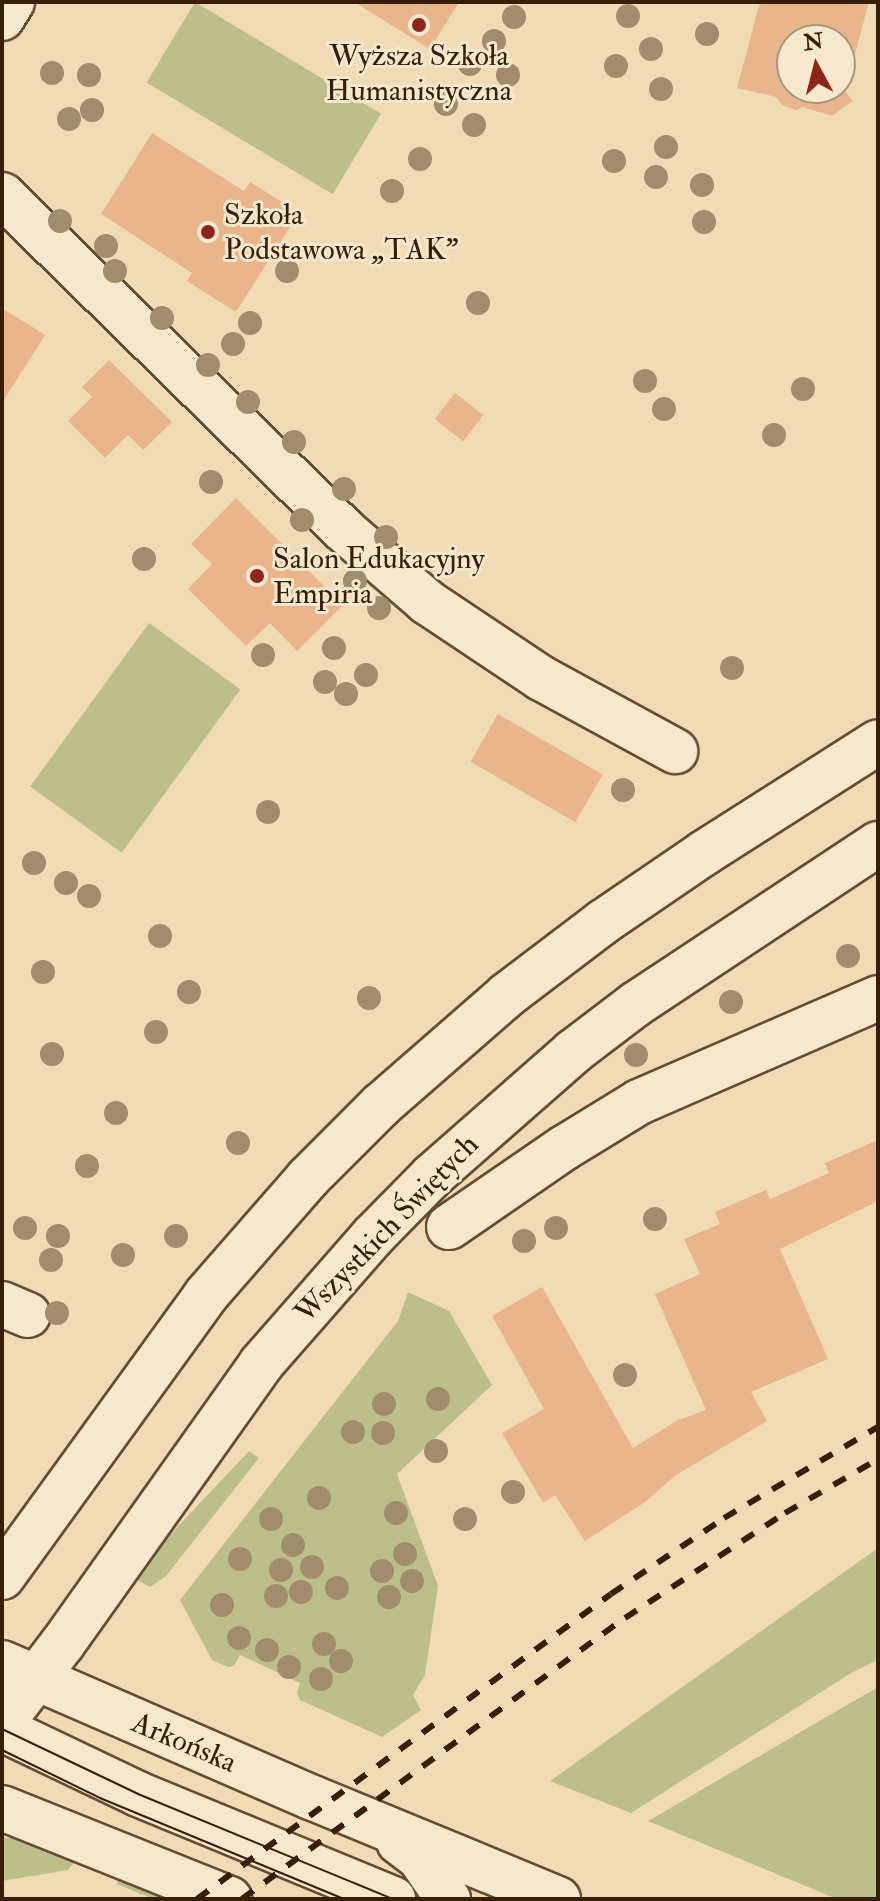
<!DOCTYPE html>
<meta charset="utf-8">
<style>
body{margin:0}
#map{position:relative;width:880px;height:1901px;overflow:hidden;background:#f1dbb4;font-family:"IM FELL Double Pica",serif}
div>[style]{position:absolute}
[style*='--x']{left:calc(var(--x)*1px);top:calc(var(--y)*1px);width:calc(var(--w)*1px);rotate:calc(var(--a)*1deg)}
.green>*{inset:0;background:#bdbf8b;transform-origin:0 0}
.building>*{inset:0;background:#e9b58c;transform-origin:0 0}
.roads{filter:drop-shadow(2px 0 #664c32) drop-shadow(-2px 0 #664c32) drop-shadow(0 2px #664c32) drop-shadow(0 -2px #664c32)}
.minor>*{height:44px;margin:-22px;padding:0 22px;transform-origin:22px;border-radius:22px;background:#f6e8ce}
.tram>*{height:2px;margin:-1px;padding:0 1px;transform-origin:1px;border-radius:1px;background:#381d07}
.rail>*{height:6px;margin-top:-3px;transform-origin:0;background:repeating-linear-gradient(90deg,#381d07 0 14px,transparent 0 28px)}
.trees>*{width:24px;height:24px;margin:-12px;border-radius:50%;background:#a18d6b}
.dots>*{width:22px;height:22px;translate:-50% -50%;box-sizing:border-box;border:4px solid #f6e8ce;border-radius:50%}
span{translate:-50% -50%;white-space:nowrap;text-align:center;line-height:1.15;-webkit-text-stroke:6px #f6e8ce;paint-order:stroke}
.poi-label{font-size:30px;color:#381d07}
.left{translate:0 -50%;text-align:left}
.street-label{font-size:30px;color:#381d07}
.frame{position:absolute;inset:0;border:4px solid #381d07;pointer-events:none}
.north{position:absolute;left:776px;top:24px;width:80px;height:80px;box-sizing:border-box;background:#f6e8ce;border:2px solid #aa977e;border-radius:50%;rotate:353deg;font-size:22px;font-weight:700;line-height:32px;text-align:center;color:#381d07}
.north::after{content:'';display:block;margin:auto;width:28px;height:36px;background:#8f2418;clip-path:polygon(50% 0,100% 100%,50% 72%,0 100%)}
</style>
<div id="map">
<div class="green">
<i style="left:195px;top:2px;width:217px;height:94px;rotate:31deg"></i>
<i style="left:149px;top:623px;width:113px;height:202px;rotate:36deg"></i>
<i style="clip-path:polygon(408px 1292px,449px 1311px,492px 1385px,397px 1474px,438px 1586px,425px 1675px,413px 1695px,421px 1710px,382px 1737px,300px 1700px,297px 1693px,300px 1683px,240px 1655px,234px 1666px,228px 1667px,212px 1660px,180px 1600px,398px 1321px)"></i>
<i style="clip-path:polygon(249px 1451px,259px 1458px,166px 1576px,150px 1587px,135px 1579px,149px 1557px)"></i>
<i style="clip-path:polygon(878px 1548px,878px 1660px,851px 1673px,631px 1813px,550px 1781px)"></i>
<i style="clip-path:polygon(878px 1687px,878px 1899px,837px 1899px,648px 1821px)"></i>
<i style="clip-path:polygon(2px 1838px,17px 1838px,76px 1860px,68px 1870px,2px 1881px)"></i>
<i style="clip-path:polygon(118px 1878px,169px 1899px,153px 1899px,117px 1884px)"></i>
</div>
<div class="building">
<i style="clip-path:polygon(354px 2px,459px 2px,430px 49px)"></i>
<i style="clip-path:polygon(evenodd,760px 2px,869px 2px,845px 91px,853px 101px,832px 116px,802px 107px,797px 110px,782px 105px,776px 97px,737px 88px,760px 2px,792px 40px,840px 40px,840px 88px,792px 88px,792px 40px)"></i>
<i style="clip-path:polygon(152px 133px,244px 191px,250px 182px,299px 213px,236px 312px,187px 281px,192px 273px,101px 214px)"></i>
<i style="clip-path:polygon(2px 308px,45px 335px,2px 403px)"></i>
<i style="clip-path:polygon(109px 360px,172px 422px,143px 450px,128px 435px,105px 458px,68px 421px,92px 397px,82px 387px)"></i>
<i style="left:455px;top:393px;width:36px;height:33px;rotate:38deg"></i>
<i style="clip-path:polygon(236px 498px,343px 605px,297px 651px,270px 623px,246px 646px,188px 589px,212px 564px,191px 544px)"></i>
<i style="left:498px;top:714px;width:121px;height:55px;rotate:30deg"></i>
<i style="clip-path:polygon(878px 1140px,878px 1201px,780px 1249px,828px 1359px,751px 1392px,767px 1421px,676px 1475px,645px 1502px,585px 1541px,555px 1495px,543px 1503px,502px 1433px,544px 1409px,492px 1316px,542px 1287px,633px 1448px,678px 1420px,706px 1410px,655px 1294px,700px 1274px,684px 1239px,720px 1224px,715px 1212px,766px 1190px,770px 1199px,829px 1173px,825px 1163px)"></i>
</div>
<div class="roads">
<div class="minor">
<i style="--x:2;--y:18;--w:19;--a:-58"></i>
<i style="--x:2;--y:195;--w:479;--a:44.4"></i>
<i style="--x:344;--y:530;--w:110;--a:40.9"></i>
<i style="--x:427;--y:602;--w:137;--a:33.7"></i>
<i style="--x:541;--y:678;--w:153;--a:28.6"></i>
<i style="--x:449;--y:1227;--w:140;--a:-34.5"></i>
<i style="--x:564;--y:1148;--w:88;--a:-31.5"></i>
<i style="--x:639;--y:1102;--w:261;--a:-23.5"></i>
<i style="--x:2;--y:1304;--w:28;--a:23"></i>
<i style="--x:2;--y:1577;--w:348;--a:-54.1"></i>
<i style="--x:206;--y:1295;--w:155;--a:-48.9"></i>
<i style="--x:308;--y:1178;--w:103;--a:-45"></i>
<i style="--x:381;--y:1105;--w:167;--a:-41.1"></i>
<i style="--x:507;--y:995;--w:121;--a:-37.2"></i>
<i style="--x:603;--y:922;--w:122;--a:-34.3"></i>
<i style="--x:704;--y:853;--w:206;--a:-32.5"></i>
<i style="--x:2;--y:1663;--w:339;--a:23.5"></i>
<i style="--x:313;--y:1798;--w:265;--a:22.4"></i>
<i style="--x:2;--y:1723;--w:101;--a:-52.7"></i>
<i style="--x:63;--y:1643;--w:342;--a:-54.6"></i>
<i style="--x:261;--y:1364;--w:171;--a:-48.8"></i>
<i style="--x:374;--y:1235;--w:83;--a:-45.5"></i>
<i style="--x:432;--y:1176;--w:188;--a:-41.3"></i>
<i style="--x:573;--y:1052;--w:79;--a:-37.3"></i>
<i style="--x:636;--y:1004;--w:290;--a:-33.5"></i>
<i style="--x:2;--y:1729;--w:151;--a:25.5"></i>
<i style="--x:138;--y:1794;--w:276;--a:22.4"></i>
<i style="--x:2;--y:1808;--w:245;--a:21.8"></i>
<i style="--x:399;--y:1842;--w:26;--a:37"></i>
<i style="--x:420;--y:1858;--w:50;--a:55.7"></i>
</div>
</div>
<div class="tram">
<i style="--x:2;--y:1729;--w:151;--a:25.5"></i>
<i style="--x:138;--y:1794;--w:276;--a:22.4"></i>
<i style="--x:2;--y:1750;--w:109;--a:26.1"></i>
<i style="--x:100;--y:1798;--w:264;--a:22.5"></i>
</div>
<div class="rail">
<i style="--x:197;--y:1899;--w:514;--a:-36.38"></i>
<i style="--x:611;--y:1594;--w:136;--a:-33.9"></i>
<i style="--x:724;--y:1518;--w:179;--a:-30.6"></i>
<i style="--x:242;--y:1899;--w:475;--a:-36.3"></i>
<i style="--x:625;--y:1618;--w:191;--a:-33.3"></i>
<i style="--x:785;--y:1513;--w:108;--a:-30.1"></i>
</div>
<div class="trees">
<i style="left:628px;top:16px"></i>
<i style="left:514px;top:17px"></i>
<i style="left:707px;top:34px"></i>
<i style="left:494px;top:41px"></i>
<i style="left:651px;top:49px"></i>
<i style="left:470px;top:64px"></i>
<i style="left:616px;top:66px"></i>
<i style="left:52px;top:73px"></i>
<i style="left:89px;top:75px"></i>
<i style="left:508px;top:75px"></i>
<i style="left:661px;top:89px"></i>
<i style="left:446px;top:104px"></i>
<i style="left:92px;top:110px"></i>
<i style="left:69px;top:119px"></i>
<i style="left:474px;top:125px"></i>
<i style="left:666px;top:147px"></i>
<i style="left:420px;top:159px"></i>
<i style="left:614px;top:161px"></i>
<i style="left:656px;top:177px"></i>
<i style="left:702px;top:185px"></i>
<i style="left:392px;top:191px"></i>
<i style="left:60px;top:221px"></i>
<i style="left:704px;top:222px"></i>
<i style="left:106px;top:246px"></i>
<i style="left:115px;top:271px"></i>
<i style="left:287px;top:271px"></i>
<i style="left:478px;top:303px"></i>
<i style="left:162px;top:318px"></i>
<i style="left:250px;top:323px"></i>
<i style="left:233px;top:344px"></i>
<i style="left:208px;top:365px"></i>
<i style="left:645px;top:381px"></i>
<i style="left:803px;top:389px"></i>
<i style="left:248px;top:402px"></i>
<i style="left:664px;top:409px"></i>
<i style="left:774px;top:435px"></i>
<i style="left:294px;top:442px"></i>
<i style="left:211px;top:482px"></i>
<i style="left:344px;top:489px"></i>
<i style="left:302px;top:520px"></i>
<i style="left:386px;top:537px"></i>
<i style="left:144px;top:559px"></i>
<i style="left:355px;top:581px"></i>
<i style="left:379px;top:608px"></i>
<i style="left:334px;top:648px"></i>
<i style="left:263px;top:655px"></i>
<i style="left:732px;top:668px"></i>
<i style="left:366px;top:675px"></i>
<i style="left:325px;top:682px"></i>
<i style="left:346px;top:694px"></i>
<i style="left:623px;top:790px"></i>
<i style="left:268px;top:812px"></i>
<i style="left:34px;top:863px"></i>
<i style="left:66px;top:883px"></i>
<i style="left:89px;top:896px"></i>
<i style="left:160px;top:936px"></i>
<i style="left:848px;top:956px"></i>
<i style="left:43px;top:972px"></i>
<i style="left:189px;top:992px"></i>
<i style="left:369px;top:998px"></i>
<i style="left:731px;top:1002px"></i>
<i style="left:156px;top:1032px"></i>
<i style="left:52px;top:1054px"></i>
<i style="left:636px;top:1055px"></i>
<i style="left:116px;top:1113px"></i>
<i style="left:238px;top:1143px"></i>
<i style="left:87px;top:1166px"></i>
<i style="left:655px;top:1219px"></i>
<i style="left:25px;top:1228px"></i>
<i style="left:556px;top:1228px"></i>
<i style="left:58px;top:1236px"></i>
<i style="left:176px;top:1236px"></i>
<i style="left:524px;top:1241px"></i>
<i style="left:123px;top:1255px"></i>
<i style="left:51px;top:1260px"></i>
<i style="left:57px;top:1313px"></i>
<i style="left:625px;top:1375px"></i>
<i style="left:438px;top:1399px"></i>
<i style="left:384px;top:1404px"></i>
<i style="left:353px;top:1432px"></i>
<i style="left:383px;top:1433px"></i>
<i style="left:436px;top:1451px"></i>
<i style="left:513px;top:1492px"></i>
<i style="left:319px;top:1498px"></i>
<i style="left:396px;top:1513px"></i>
<i style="left:271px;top:1519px"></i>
<i style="left:465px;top:1519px"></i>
<i style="left:293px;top:1545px"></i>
<i style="left:405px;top:1554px"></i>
<i style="left:240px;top:1559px"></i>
<i style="left:312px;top:1567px"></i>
<i style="left:281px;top:1570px"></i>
<i style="left:382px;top:1571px"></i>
<i style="left:412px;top:1581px"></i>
<i style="left:337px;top:1588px"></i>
<i style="left:301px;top:1592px"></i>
<i style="left:276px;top:1596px"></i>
<i style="left:389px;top:1597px"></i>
<i style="left:222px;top:1605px"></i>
<i style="left:239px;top:1638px"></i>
<i style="left:324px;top:1644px"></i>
<i style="left:267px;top:1650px"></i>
<i style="left:341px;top:1661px"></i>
<i style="left:289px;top:1667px"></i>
<i style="left:321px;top:1679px"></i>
</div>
<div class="dots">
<i style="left:419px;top:25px;background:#8f2418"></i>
<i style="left:208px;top:232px;background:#8f2418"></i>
<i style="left:257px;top:576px;background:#8f2418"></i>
</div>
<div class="poi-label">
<span style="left:419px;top:73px">Wyższa Szkoła<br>Humanistyczna</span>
<span class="left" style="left:224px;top:232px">Szkoła<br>Podstawowa „TAK”</span>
<span class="left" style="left:273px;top:576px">Salon Edukacyjny<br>Empiria</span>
</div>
<div class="street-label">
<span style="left:387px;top:1229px;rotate:-46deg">Wszystkich Świętych</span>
<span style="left:184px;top:1743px;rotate:23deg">Arkońska</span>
</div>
<div class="frame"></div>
<div class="north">N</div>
</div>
